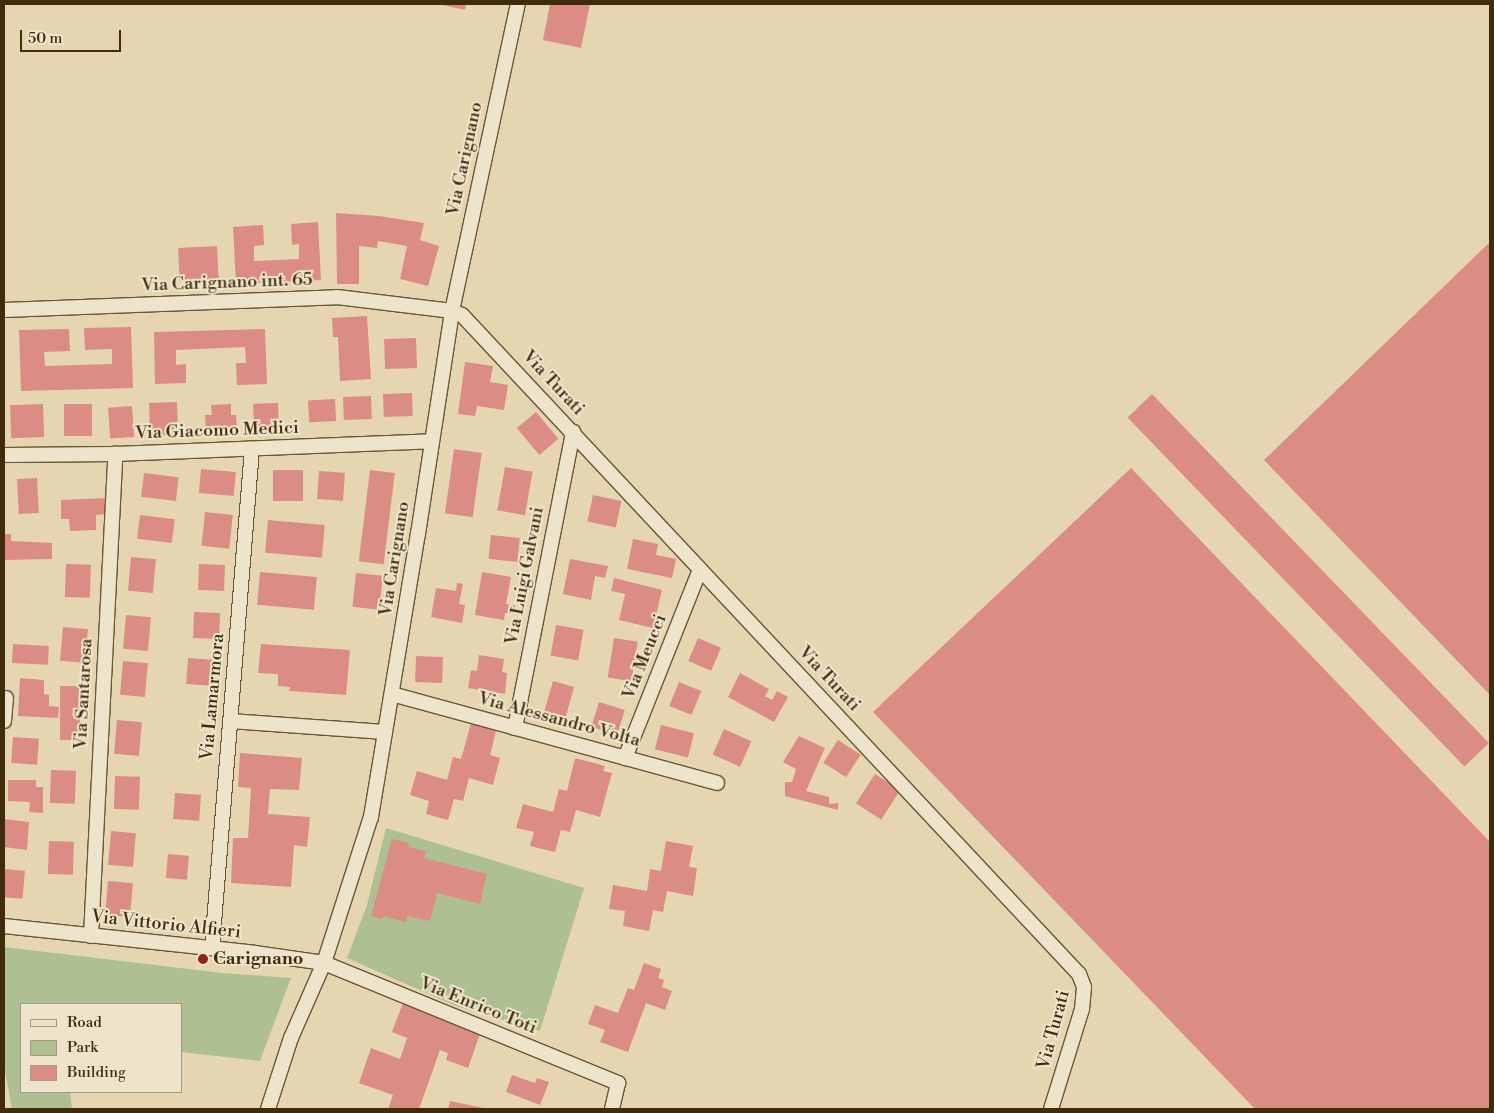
<!DOCTYPE html>
<style>
body{margin:0}
#map{position:relative;width:1494px;height:1113px;overflow:hidden;background:#e5d6b1;font-family:"Libre Bodoni",serif}
div>[style]{position:absolute}
[style*='--x']{left:calc(var(--x)*1px);top:calc(var(--y)*1px);width:calc(var(--w)*1px);rotate:calc(var(--a)*1deg)}
.green>*{inset:0;background:#aebf91}
.building>*{inset:0;background:#db8d85;transform-origin:0 0}
.roads{filter:drop-shadow(1px 0 #695634) drop-shadow(-1px 0 #695634) drop-shadow(0 1px #695634) drop-shadow(0 -1px #695634)}
.minor>*{height:14px;margin:-7px;padding:0 7px;transform-origin:7px;border-radius:7px;background:#eee4cc}
.dots>*{width:14px;height:14px;translate:-50% -50%;box-sizing:border-box;border:2px solid #eee4cc;border-radius:50%}
span{translate:-50% -50%;white-space:nowrap;text-align:center;line-height:1.15;-webkit-text-stroke:4px #eee4cc;paint-order:stroke}
.street-label{font-size:18px;color:#402b0b}
.poi-label{font-size:18px;color:#402b0b;font-weight:700}
.left{translate:0 -50%;text-align:left}
.frame{position:absolute;inset:0;border:5px solid #402b0b;pointer-events:none}
.legend{position:absolute;left:20px;top:1003px;width:162px;height:90px;box-sizing:border-box;background:#eee4cc;border:1px solid #a89a7f;margin:0;padding:6px 9px;list-style:none;font-size:15px;color:#402b0b}
.legend li{display:flex;align-items:center;gap:10px;height:25px}
.legend b{width:25px;border:1px solid #a89a7f}
.scale{position:absolute;left:20px;top:30px;width:101px;height:22px;box-sizing:border-box;border:2px solid #402b0b;border-top:0;padding-left:6px;font-size:15px;line-height:18px;white-space:nowrap;color:#402b0b;-webkit-text-stroke:4px #eee4cc;paint-order:stroke}
</style>
<div id="map">
<div class="green">
<i style="clip-path:polygon(386px 828px,584px 888px,540px 1031px,456px 1006px,347px 958px,367px 905px)"></i>
<i style="clip-path:polygon(4px 947px,222px 973px,291px 978px,260px 1061px,181px 1052px,181px 1004px,21px 1004px,21px 1092px,70px 1092px,72px 1109px,12px 1109px,4px 1065px)"></i>
</div>
<div class="building">
<i style="clip-path:polygon(438px 4px,466px 4px,465px 10px)"></i>
<i style="clip-path:polygon(550px 4px,590px 4px,581px 48px,543px 40px)"></i>
<i style="clip-path:polygon(336px 213px,379px 216px,424px 223px,420px 240px,439px 246px,428px 286px,400px 279px,407px 246px,378px 241px,377px 248px,359px 246px,359px 284px,337px 284px)"></i>
<i style="clip-path:polygon(318px 222px,321px 280px,236px 284px,233px 227px,263px 225px,264px 245px,254px 246px,254px 261px,299px 259px,299px 244px,292px 245px,291px 224px)"></i>
<i style="clip-path:polygon(1490px 242px,1490px 695px,1264px 460px)"></i>
<i style="left:217px;top:246px;width:33px;height:39px;rotate:87deg"></i>
<i style="clip-path:polygon(367px 316px,371px 379px,340px 381px,338px 337px,333px 337px,332px 318px)"></i>
<i style="clip-path:polygon(131px 327px,133px 388px,21px 391px,19px 330px,69px 329px,70px 351px,44px 352px,45px 366px,112px 364px,112px 349px,85px 350px,84px 328px)"></i>
<i style="clip-path:polygon(265px 329px,267px 384px,237px 385px,236px 363px,246px 363px,245px 347px,176px 350px,176px 365px,186px 364px,186px 383px,155px 384px,154px 332px)"></i>
<i style="left:416px;top:338px;width:30px;height:32px;rotate:88deg"></i>
<i style="clip-path:polygon(465px 362px,493px 366px,490px 382px,508px 385px,504px 410px,477px 406px,475px 416px,458px 414px)"></i>
<i style="left:412px;top:393px;width:23px;height:29px;rotate:88deg"></i>
<i style="left:1152px;top:394px;width:485px;height:34px;rotate:46deg"></i>
<i style="left:371px;top:396px;width:23px;height:28px;rotate:88deg"></i>
<i style="left:335px;top:399px;width:22px;height:27px;rotate:87deg"></i>
<i style="left:177px;top:402px;width:33px;height:28px;rotate:88deg"></i>
<i style="left:278px;top:403px;width:25px;height:25px;rotate:88deg"></i>
<i style="left:43px;top:404px;width:33px;height:33px;rotate:88deg"></i>
<i style="left:64px;top:404px;width:28px;height:32px"></i>
<i style="clip-path:polygon(231px 404px,231px 415px,236px 415px,237px 430px,206px 431px,205px 415px,212px 415px,211px 405px)"></i>
<i style="left:132px;top:406px;width:31px;height:24px;rotate:86deg"></i>
<i style="left:536px;top:412px;width:35px;height:25px;rotate:50deg"></i>
<i style="left:454px;top:449px;width:28px;height:65px;rotate:8deg"></i>
<i style="left:505px;top:467px;width:28px;height:44px;rotate:10deg"></i>
<i style="clip-path:polygon(1131px 468px,1490px 842px,1490px 1109px,1255px 1109px,873px 712px)"></i>
<i style="left:201px;top:469px;width:35px;height:24px;rotate:5deg"></i>
<i style="left:273px;top:470px;width:30px;height:31px"></i>
<i style="left:370px;top:470px;width:25px;height:92px;rotate:7deg"></i>
<i style="left:319px;top:471px;width:26px;height:28px;rotate:4deg"></i>
<i style="left:144px;top:473px;width:35px;height:24px;rotate:7deg"></i>
<i style="left:37px;top:478px;width:35px;height:20px;rotate:87deg"></i>
<i style="left:593px;top:495px;width:29px;height:27px;rotate:12deg"></i>
<i style="clip-path:polygon(106px 498px,106px 514px,96px 515px,96px 530px,70px 531px,69px 519px,61px 519px,61px 500px)"></i>
<i style="left:205px;top:512px;width:28px;height:34px;rotate:6deg"></i>
<i style="left:140px;top:515px;width:35px;height:24px;rotate:7deg"></i>
<i style="left:268px;top:520px;width:57px;height:33px;rotate:5deg"></i>
<i style="clip-path:polygon(4px 534px,11px 534px,11px 541px,52px 543px,52px 559px,4px 560px)"></i>
<i style="left:491px;top:535px;width:29px;height:24px;rotate:6deg"></i>
<i style="clip-path:polygon(633px 539px,658px 544px,656px 555px,676px 559px,672px 578px,627px 569px)"></i>
<i style="left:131px;top:557px;width:25px;height:34px;rotate:5deg"></i>
<i style="clip-path:polygon(570px 559px,608px 566px,605px 578px,595px 576px,591px 600px,563px 594px)"></i>
<i style="left:66px;top:564px;width:25px;height:33px;rotate:2deg"></i>
<i style="left:199px;top:564px;width:26px;height:26px;rotate:2deg"></i>
<i style="left:260px;top:572px;width:57px;height:33px;rotate:5deg"></i>
<i style="clip-path:polygon(482px 572px,511px 577px,506px 604px,515px 605px,513px 614px,505px 613px,504px 620px,475px 615px)"></i>
<i style="left:356px;top:573px;width:27px;height:34px;rotate:6deg"></i>
<i style="clip-path:polygon(614px 578px,662px 590px,653px 628px,619px 620px,625px 594px,611px 591px)"></i>
<i style="clip-path:polygon(457px 583px,463px 584px,459px 604px,465px 605px,462px 623px,431px 617px,436px 588px,456px 591px)"></i>
<i style="left:194px;top:612px;width:26px;height:26px;rotate:2deg"></i>
<i style="left:126px;top:615px;width:25px;height:34px;rotate:5deg"></i>
<i style="left:556px;top:625px;width:28px;height:31px;rotate:10deg"></i>
<i style="left:63px;top:627px;width:25px;height:34px;rotate:5deg"></i>
<i style="left:614px;top:638px;width:24px;height:40px;rotate:9deg"></i>
<i style="left:698px;top:638px;width:25px;height:25px;rotate:23deg"></i>
<i style="left:13px;top:644px;width:36px;height:19px;rotate:3deg"></i>
<i style="clip-path:polygon(261px 644px,350px 650px,346px 695px,289px 691px,290px 687px,278px 686px,278px 674px,258px 673px)"></i>
<i style="clip-path:polygon(479px 655px,504px 659px,502px 672px,507px 673px,505px 694px,468px 688px,471px 670px,477px 671px)"></i>
<i style="left:416px;top:656px;width:27px;height:26px;rotate:2deg"></i>
<i style="left:188px;top:658px;width:26px;height:26px;rotate:4deg"></i>
<i style="left:123px;top:661px;width:25px;height:34px;rotate:5deg"></i>
<i style="clip-path:polygon(740px 673px,769px 689px,765px 696px,772px 700px,777px 691px,788px 697px,774px 722px,728px 697px)"></i>
<i style="clip-path:polygon(20px 678px,44px 680px,44px 694px,49px 695px,49px 706px,59px 707px,58px 718px,18px 716px)"></i>
<i style="left:553px;top:681px;width:22px;height:37px;rotate:16deg"></i>
<i style="left:679px;top:682px;width:24px;height:26px;rotate:22deg"></i>
<i style="left:60px;top:686px;width:20px;height:54px"></i>
<i style="left:599px;top:702px;width:27px;height:26px;rotate:17deg"></i>
<i style="left:117px;top:720px;width:25px;height:34px;rotate:5deg"></i>
<i style="clip-path:polygon(471px 723px,496px 731px,490px 755px,500px 758px,493px 785px,469px 778px,463px 801px,454px 799px,448px 820px,426px 814px,429px 801px,410px 795px,417px 771px,447px 780px,453px 757px,461px 759px)"></i>
<i style="left:661px;top:725px;width:34px;height:25px;rotate:14deg"></i>
<i style="left:724px;top:729px;width:30px;height:28px;rotate:24deg"></i>
<i style="clip-path:polygon(799px 736px,825px 748px,806px 791px,829px 797px,829px 804px,838px 803px,838px 810px,785px 796px,785px 782px,792px 782px,796px 769px,783px 762px)"></i>
<i style="left:13px;top:737px;width:26px;height:26px;rotate:4deg"></i>
<i style="left:838px;top:740px;width:27px;height:27px;rotate:33deg"></i>
<i style="clip-path:polygon(240px 753px,302px 758px,299px 790px,270px 789px,268px 814px,310px 817px,307px 847px,294px 845px,291px 887px,231px 883px,233px 838px,248px 838px,251px 788px,238px 787px)"></i>
<i style="clip-path:polygon(575px 758px,605px 766px,603px 771px,612px 773px,600px 817px,576px 810px,570px 832px,561px 830px,555px 852px,530px 846px,534px 832px,516px 828px,523px 804px,553px 812px,559px 789px,567px 791px)"></i>
<i style="left:51px;top:770px;width:25px;height:33px;rotate:2deg"></i>
<i style="left:875px;top:774px;width:30px;height:35px;rotate:33deg"></i>
<i style="left:115px;top:776px;width:25px;height:33px;rotate:2deg"></i>
<i style="clip-path:polygon(8px 780px,36px 780px,36px 787px,43px 787px,43px 813px,29px 812px,30px 802px,8px 801px)"></i>
<i style="left:175px;top:793px;width:26px;height:26px;rotate:4deg"></i>
<i style="clip-path:polygon(4px 819px,29px 822px,27px 850px,4px 847px)"></i>
<i style="left:111px;top:831px;width:25px;height:34px;rotate:5deg"></i>
<i style="clip-path:polygon(392px 839px,409px 843px,408px 847px,426px 851px,424px 858px,487px 874px,480px 904px,437px 893px,430px 921px,407px 916px,406px 922px,383px 916px,382px 919px,371px 916px)"></i>
<i style="left:49px;top:841px;width:25px;height:33px;rotate:2deg"></i>
<i style="clip-path:polygon(666px 841px,693px 846px,689px 867px,697px 868px,693px 896px,667px 891px,663px 912px,653px 910px,649px 931px,623px 926px,625px 911px,609px 909px,613px 885px,647px 891px,650px 869px,661px 871px)"></i>
<i style="left:168px;top:854px;width:21px;height:24px;rotate:5deg"></i>
<i style="left:4px;top:869px;width:21px;height:28px;rotate:5deg"></i>
<i style="left:108px;top:881px;width:25px;height:34px;rotate:5deg"></i>
<i style="clip-path:polygon(644px 963px,661px 969px,658px 978px,664px 980px,662px 987px,672px 991px,665px 1010px,646px 1003px,628px 1052px,600px 1042px,605px 1030px,588px 1024px,595px 1005px,618px 1013px,628px 988px,634px 990px)"></i>
<i style="clip-path:polygon(403px 1003px,481px 1031px,468px 1068px,446px 1060px,448px 1053px,440px 1050px,419px 1109px,388px 1109px,393px 1095px,359px 1083px,371px 1048px,400px 1059px,407px 1038px,392px 1032px)"></i>
<i style="clip-path:polygon(512px 1075px,535px 1083px,537px 1078px,549px 1082px,540px 1105px,506px 1092px)"></i>
<i style="clip-path:polygon(450px 1101px,484px 1108px,484px 1109px,448px 1109px)"></i>
</div>
<div class="roads">
<div class="minor">
<i style="--x:4;--y:310;--w:333;--a:-2.2"></i>
<i style="--x:337;--y:297;--w:116;--a:6.9"></i>
<i style="--x:452;--y:311;--w:11;--a:22"></i>
<i style="--x:462;--y:315;--w:903;--a:46.89"></i>
<i style="--x:1079;--y:974;--w:14;--a:69"></i>
<i style="--x:1084;--y:987;--w:22;--a:95"></i>
<i style="--x:1082;--y:1009;--w:105;--a:107.2"></i>
<i style="--x:4;--y:455;--w:111;--a:-0.5"></i>
<i style="--x:115;--y:454;--w:317;--a:-2.3"></i>
<i style="--x:392;--y:694;--w:337;--a:15.3"></i>
<i style="--x:4;--y:721;--w:23;--a:-85"></i>
<i style="--x:230;--y:721;--w:155;--a:4.1"></i>
<i style="--x:515;--y:728;--w:302;--a:-78.9"></i>
<i style="--x:625;--y:758;--w:202;--a:-68.3"></i>
<i style="--x:4;--y:926;--w:252;--a:6.1"></i>
<i style="--x:255;--y:953;--w:70;--a:8.2"></i>
<i style="--x:324;--y:963;--w:318;--a:22.2"></i>
<i style="--x:618;--y:1083;--w:27;--a:103"></i>
<i style="--x:91;--y:936;--w:483;--a:-87.1"></i>
<i style="--x:212;--y:948;--w:501;--a:-85.42"></i>
<i style="--x:268;--y:1109;--w:75;--a:-72.1"></i>
<i style="--x:291;--y:1038;--w:82;--a:-66.3"></i>
<i style="--x:324;--y:963;--w:153;--a:-72.2"></i>
<i style="--x:371;--y:817;--w:287;--a:-80.6"></i>
<i style="--x:418;--y:534;--w:226;--a:-81.3"></i>
<i style="--x:452;--y:311;--w:314;--a:-77.9"></i>
</div>
</div>
<div class="dots">
<i style="left:203px;top:959px;background:#8f2418"></i>
</div>
<div class="street-label">
<span style="left:465px;top:159px;rotate:-78deg">Via Carignano</span>
<span style="left:227px;top:283px;rotate:-2deg">Via Carignano int. 65</span>
<span style="left:553px;top:383px;rotate:47deg">Via Turati</span>
<span style="left:217px;top:431px;rotate:-2deg">Via Giacomo Medici</span>
<span style="left:395px;top:559px;rotate:-81deg">Via Carignano</span>
<span style="left:525px;top:576px;rotate:-79deg">Via Luigi Galvani</span>
<span style="left:645px;top:657px;rotate:-68deg">Via Meucci</span>
<span style="left:829px;top:679px;rotate:47deg">Via Turati</span>
<span style="left:84px;top:694px;rotate:-87deg">Via Santarosa</span>
<span style="left:213px;top:697px;rotate:-85deg">Via Lamarmora</span>
<span style="left:559px;top:720px;rotate:15deg">Via Alessandro Volta</span>
<span style="left:166px;top:925px;rotate:6deg">Via Vittorio Alfieri</span>
<span style="left:478px;top:1006px;rotate:22deg">Via Enrico Toti</span>
<span style="left:1054px;top:1030px;rotate:-75deg">Via Turati</span>
</div>
<div class="poi-label">
<span class="left" style="left:213px;top:959px">Carignano</span>
</div>
<div class="frame"></div>
<ul class="legend">
<li><b style="height:6px;background:#eee4cc"></b>Road</li>
<li><b style="height:14px;background:#aebf91"></b>Park</li>
<li><b style="height:14px;background:#db8d85"></b>Building</li>
</ul>
<div class="scale">50 m</div>
</div>
